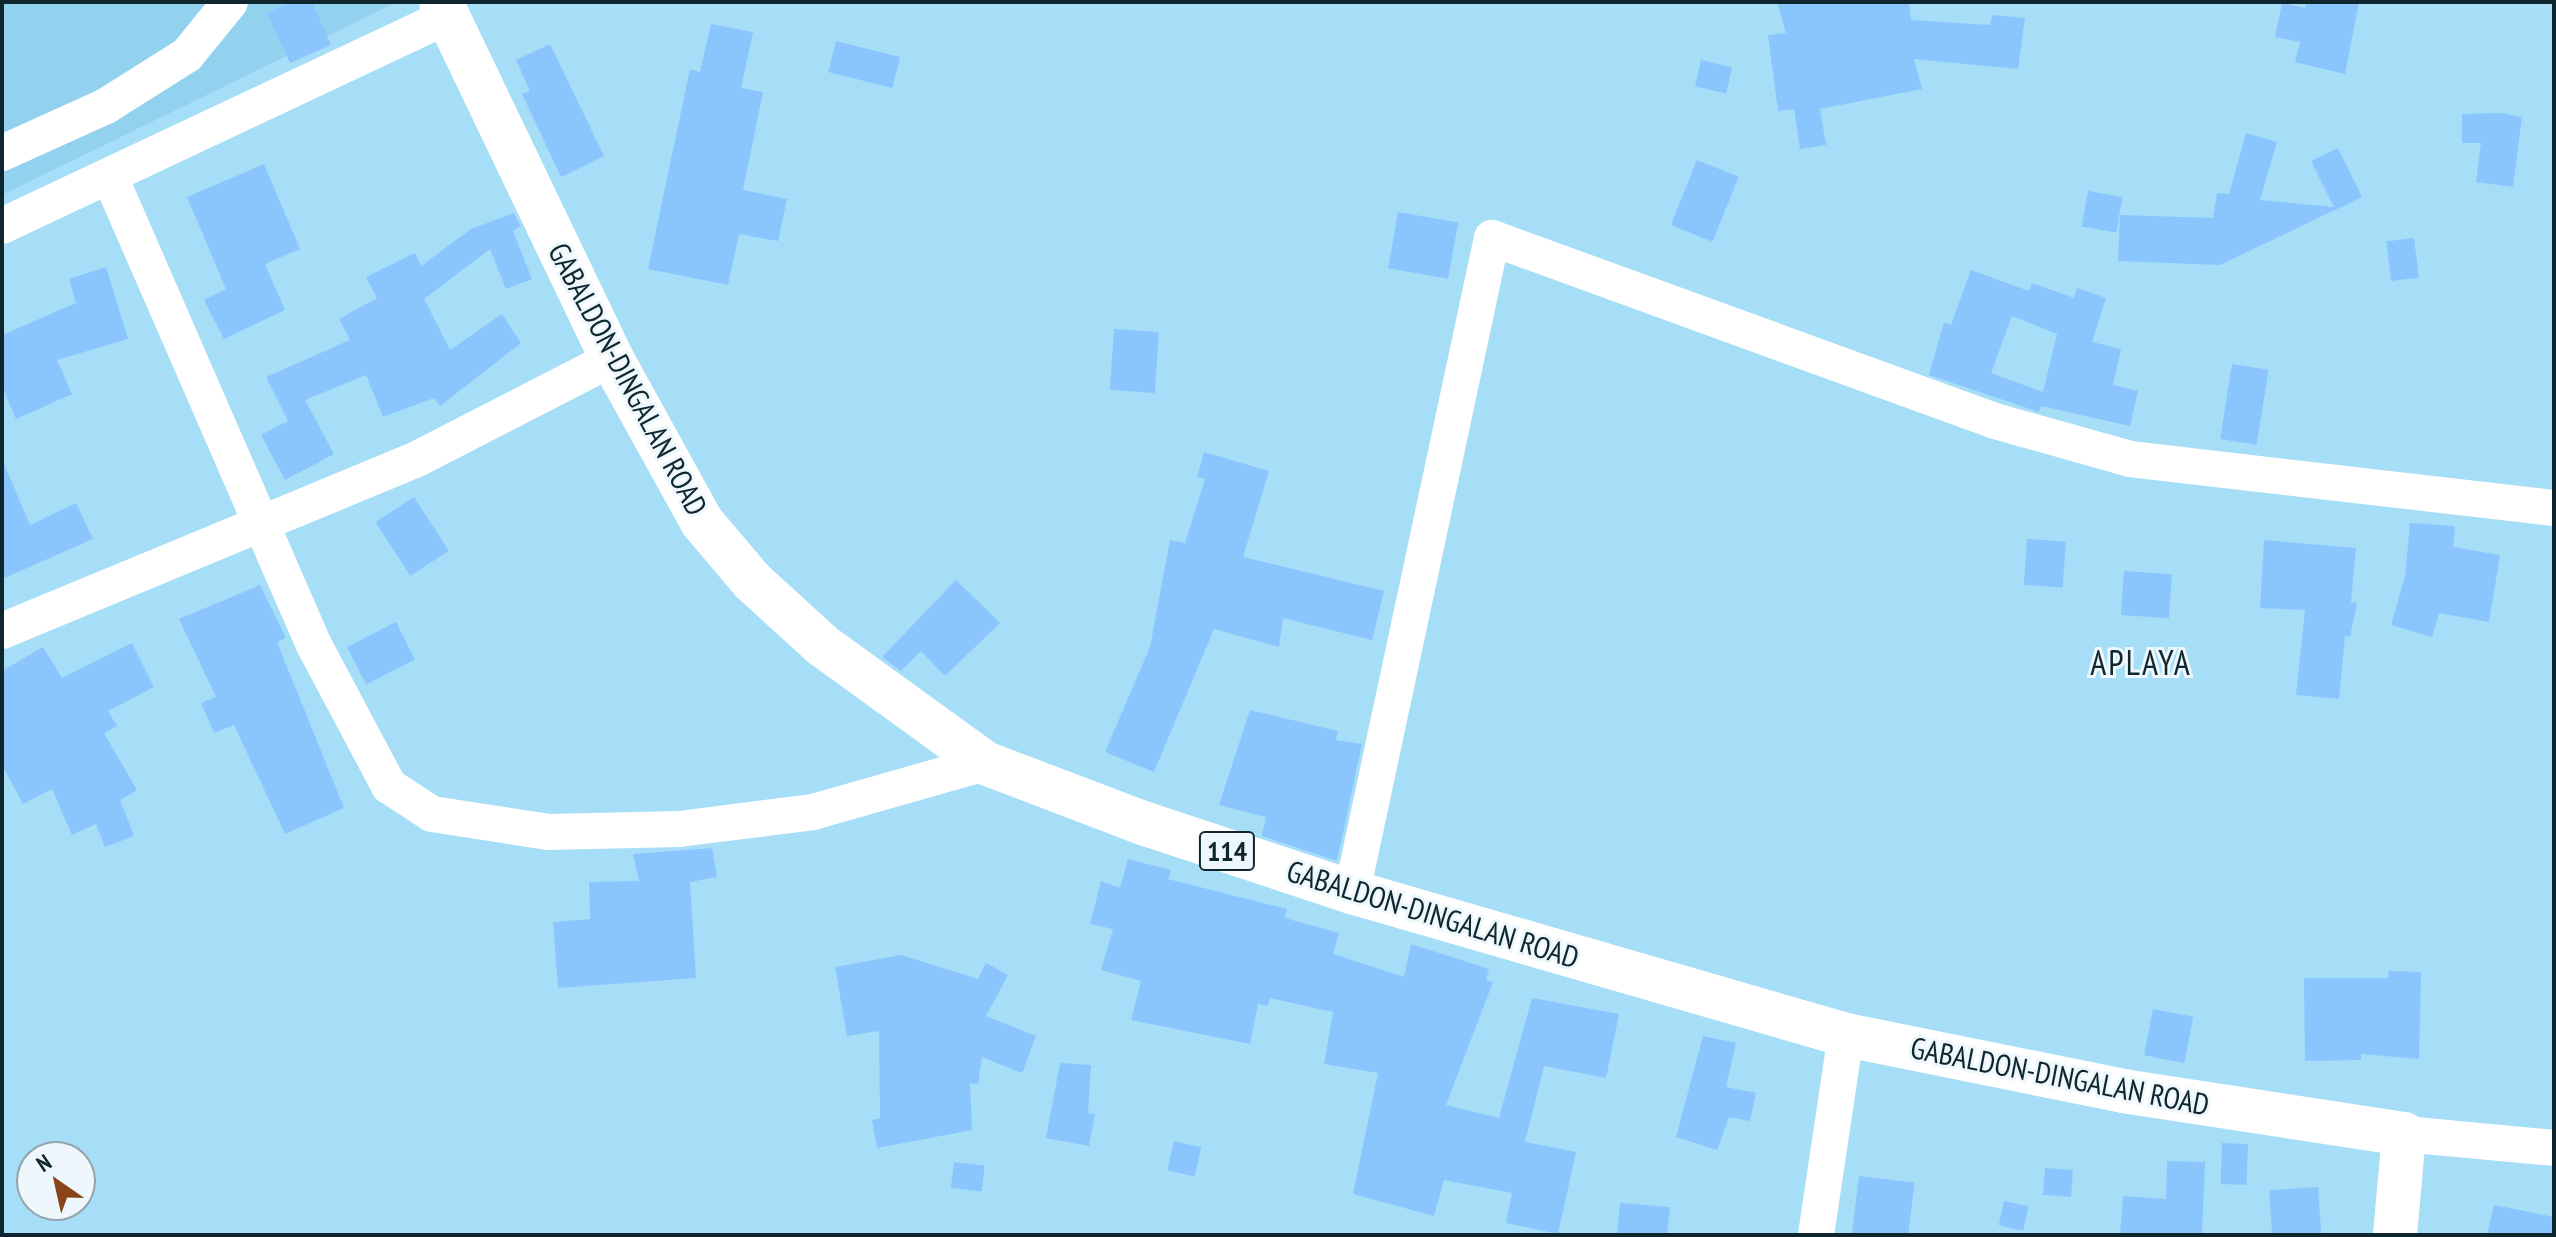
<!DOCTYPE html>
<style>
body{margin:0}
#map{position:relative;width:2556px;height:1237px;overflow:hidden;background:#a7def7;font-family:"PT Sans Narrow",sans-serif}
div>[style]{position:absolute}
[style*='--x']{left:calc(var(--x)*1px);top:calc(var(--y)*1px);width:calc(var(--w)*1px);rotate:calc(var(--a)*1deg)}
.built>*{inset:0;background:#92d2ef}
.building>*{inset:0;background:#8ac5fd;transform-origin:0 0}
.minor>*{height:36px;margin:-18px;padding:0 18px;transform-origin:18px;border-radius:18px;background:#fff}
.major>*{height:44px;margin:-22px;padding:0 22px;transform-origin:22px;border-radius:22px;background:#fff}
span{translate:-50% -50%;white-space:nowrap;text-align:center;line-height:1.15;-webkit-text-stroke:6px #edf7fc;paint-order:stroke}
.shield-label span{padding:2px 6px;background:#edf7fc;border:2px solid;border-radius:6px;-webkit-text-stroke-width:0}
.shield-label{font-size:28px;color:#0f262f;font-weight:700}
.street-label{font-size:30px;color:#0f262f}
.quarter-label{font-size:34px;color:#0f262f;letter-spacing:2px}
.frame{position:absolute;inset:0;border:4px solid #0f262f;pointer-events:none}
.north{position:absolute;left:16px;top:1141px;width:80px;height:80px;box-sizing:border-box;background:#edf7fc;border:2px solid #94a3aa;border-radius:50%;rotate:326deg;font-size:22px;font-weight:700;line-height:32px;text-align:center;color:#0f262f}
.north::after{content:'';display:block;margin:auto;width:28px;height:36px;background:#89441b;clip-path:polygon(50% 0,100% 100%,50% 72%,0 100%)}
</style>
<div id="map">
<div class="built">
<i style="clip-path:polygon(2px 2px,397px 2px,2px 195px)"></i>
</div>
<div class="building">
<i style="clip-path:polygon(292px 2px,312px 2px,331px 45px,290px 63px,267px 13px)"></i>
<i style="clip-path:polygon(1777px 2px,1909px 2px,1911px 20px,1990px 25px,1992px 15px,2025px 18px,2018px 69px,1914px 59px,1922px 89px,1820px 109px,1826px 145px,1800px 149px,1794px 109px,1778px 111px,1768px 35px,1786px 33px)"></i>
<i style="clip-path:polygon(2307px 2px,2359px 2px,2345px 74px,2295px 62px,2300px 42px,2275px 37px,2282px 3px,2305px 8px)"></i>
<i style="clip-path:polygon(711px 24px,753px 32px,741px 88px,763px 92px,743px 190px,787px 199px,778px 241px,739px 234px,728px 285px,648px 269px,690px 69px,700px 72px)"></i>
<i style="left:836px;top:41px;width:66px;height:32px;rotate:14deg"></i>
<i style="clip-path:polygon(550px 44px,604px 156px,561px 177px,522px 94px,530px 91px,516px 60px)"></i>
<i style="left:1701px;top:60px;width:32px;height:27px;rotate:13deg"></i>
<i style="clip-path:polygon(2501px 113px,2522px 117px,2513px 187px,2476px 182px,2481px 143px,2462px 143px,2462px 114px)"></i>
<i style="clip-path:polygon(2246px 133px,2277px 142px,2260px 200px,2334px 207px,2311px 161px,2338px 148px,2362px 197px,2220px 265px,2118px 261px,2120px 215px,2213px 218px,2217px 193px,2229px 194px)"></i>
<i style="left:1697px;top:160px;width:45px;height:70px;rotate:22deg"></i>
<i style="clip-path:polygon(264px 164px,300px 249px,265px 264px,285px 310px,224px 339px,204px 300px,226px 289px,187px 197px)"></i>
<i style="left:2088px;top:191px;width:35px;height:36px;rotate:10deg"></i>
<i style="left:1398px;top:212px;width:61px;height:57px;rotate:10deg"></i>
<i style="clip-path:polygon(514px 213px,520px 226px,513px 231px,532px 279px,506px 289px,490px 249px,424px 299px,450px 350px,502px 314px,521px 343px,440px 406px,434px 398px,383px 417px,366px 375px,305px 400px,334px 454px,285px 480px,261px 435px,288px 421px,266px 377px,350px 340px,339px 319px,377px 298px,366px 277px,415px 253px,421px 266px,471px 229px)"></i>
<i style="left:2414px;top:238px;width:40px;height:28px;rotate:83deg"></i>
<i style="clip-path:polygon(106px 267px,128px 339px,57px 360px,72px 394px,16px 419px,2px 386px,2px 335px,76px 303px,69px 279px)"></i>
<i style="clip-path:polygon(evenodd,1971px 270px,2029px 291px,2032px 283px,2074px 298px,2077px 288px,2106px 298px,2092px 342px,2121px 349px,2113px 385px,2138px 391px,2130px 426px,2041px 406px,2039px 412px,1929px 375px,1944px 322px,1951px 325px,1971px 270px,2012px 316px,2057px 334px,2043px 392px,1991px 373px,2012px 316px)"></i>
<i style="left:1114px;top:329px;width:45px;height:61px;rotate:4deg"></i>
<i style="left:2232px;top:364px;width:37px;height:76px;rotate:9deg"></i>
<i style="clip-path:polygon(1204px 452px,1269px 471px,1243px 557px,1384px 591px,1372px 640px,1283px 618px,1279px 647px,1214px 629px,1154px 772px,1105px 752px,1150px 647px,1170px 540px,1185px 543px,1205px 479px,1197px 477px)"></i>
<i style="clip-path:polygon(2px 459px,30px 525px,76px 503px,93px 539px,2px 579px)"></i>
<i style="left:414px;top:497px;width:64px;height:46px;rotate:57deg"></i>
<i style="clip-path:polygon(2410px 523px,2455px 526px,2453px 547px,2500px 555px,2489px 622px,2439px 613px,2432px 637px,2391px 625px,2405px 576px)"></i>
<i style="left:2027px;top:539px;width:39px;height:46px;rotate:4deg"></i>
<i style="clip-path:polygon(2264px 540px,2356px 548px,2351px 602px,2357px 603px,2350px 637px,2345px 636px,2339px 699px,2296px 695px,2305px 610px,2260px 608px)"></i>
<i style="left:2124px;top:571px;width:48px;height:44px;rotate:4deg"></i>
<i style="clip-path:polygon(956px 580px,1000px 623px,945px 676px,921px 651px,901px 671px,882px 657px)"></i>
<i style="clip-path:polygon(260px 585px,286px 638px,277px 642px,344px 808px,285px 834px,234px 725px,214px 733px,201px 703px,216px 697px,179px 619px)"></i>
<i style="left:396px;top:622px;width:42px;height:55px;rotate:63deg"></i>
<i style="clip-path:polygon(132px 643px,154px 687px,108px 711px,117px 726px,104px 733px,137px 790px,120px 800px,134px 836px,105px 847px,96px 824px,72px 835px,52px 789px,23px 804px,2px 765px,2px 671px,43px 647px,62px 678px)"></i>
<i style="clip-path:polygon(1250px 710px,1338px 731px,1336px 740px,1362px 744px,1337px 861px,1262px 836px,1266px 817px,1219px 805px)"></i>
<i style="clip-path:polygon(712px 848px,717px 877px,690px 882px,696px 978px,558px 988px,553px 922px,590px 919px,589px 882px,639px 881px,633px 854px)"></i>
<i style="clip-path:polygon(1128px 859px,1171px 870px,1168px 879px,1287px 909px,1285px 918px,1339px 933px,1333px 954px,1404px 977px,1411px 944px,1489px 969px,1486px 980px,1493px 982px,1446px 1105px,1499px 1118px,1532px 998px,1619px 1014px,1606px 1078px,1544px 1066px,1525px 1142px,1576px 1152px,1558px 1234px,1506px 1223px,1512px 1193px,1444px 1180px,1434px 1216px,1353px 1194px,1378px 1073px,1324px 1064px,1333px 1012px,1270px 998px,1268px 1006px,1258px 1004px,1250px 1044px,1131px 1020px,1141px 981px,1101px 970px,1113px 929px,1090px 924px,1101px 881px,1120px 888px)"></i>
<i style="clip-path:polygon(901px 955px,978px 979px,986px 963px,1008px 975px,986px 1016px,1036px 1036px,1022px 1073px,982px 1057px,978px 1084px,970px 1083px,972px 1130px,877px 1148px,872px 1120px,880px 1118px,879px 1031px,847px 1036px,835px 967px)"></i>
<i style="clip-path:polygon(2389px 971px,2421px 972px,2419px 1059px,2361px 1054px,2361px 1060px,2305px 1061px,2304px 978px,2388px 978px)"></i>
<i style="left:2153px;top:1009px;width:41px;height:47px;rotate:11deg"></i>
<i style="clip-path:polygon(1703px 1036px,1736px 1043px,1726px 1087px,1756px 1093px,1750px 1121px,1729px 1117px,1717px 1150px,1676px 1137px)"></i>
<i style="clip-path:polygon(1060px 1063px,1091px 1065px,1088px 1113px,1095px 1114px,1089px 1146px,1046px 1138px)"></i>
<i style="left:1174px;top:1141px;width:28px;height:30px;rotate:13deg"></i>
<i style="left:2222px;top:1143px;width:26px;height:41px;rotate:2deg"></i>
<i style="clip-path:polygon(2167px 1161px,2205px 1162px,2202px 1235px,2120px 1235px,2123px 1196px,2166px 1199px)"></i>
<i style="left:954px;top:1162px;width:31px;height:26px;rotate:7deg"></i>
<i style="left:2045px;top:1168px;width:28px;height:27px;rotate:4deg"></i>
<i style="left:1859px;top:1176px;width:56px;height:60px;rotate:7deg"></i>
<i style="left:2318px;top:1187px;width:48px;height:49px;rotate:86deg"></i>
<i style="left:2004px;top:1201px;width:25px;height:25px;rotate:12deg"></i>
<i style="clip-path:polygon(1620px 1203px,1670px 1207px,1667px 1235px,1617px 1235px)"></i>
<i style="clip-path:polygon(2494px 1205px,2554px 1217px,2554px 1235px,2487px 1235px)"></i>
</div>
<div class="minor">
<i style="--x:2;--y:153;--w:114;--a:-24.3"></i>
<i style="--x:106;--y:106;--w:96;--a:-32.2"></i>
<i style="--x:187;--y:55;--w:68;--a:-50.9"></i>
<i style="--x:110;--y:177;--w:511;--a:66.45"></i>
<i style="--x:314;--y:645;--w:160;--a:62"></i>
<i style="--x:389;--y:786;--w:51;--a:33.1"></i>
<i style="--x:432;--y:814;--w:117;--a:8.8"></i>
<i style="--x:548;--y:832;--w:131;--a:-1.3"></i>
<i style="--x:679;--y:829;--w:135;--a:-7.2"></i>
<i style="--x:813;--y:812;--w:179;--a:-15.9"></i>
<i style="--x:2;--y:226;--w:492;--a:-25.2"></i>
<i style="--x:2;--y:631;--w:451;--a:-22.5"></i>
<i style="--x:419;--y:458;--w:217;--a:-27.2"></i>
<i style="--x:1352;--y:892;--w:669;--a:-77.92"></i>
<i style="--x:1492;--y:238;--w:535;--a:19.99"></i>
<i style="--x:1995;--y:421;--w:140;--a:15.7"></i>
<i style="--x:2130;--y:459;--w:427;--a:6.6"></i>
<i style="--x:2404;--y:1134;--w:151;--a:5.3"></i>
<i style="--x:1816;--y:1235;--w:202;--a:-81.5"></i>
</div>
<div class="major">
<i style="--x:441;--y:2;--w:396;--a:64.4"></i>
<i style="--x:612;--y:359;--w:186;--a:61.1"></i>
<i style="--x:702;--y:522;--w:77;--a:49.7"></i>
<i style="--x:752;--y:581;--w:95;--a:42.4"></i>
<i style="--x:822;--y:645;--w:201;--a:35.9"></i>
<i style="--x:985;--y:763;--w:172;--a:20.8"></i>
<i style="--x:1146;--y:824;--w:217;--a:18.3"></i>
<i style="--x:1352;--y:892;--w:514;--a:16.14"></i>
<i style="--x:1846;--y:1035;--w:283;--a:11.4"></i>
<i style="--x:2123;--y:1091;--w:284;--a:8.7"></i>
<i style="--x:2404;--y:1134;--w:101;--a:95.1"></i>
</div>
<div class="shield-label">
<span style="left:1227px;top:851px">114</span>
</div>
<div class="street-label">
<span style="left:628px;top:379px;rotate:62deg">GABALDON-DINGALAN ROAD</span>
<span style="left:1433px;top:914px;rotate:17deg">GABALDON-DINGALAN ROAD</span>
<span style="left:2060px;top:1076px;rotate:11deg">GABALDON-DINGALAN ROAD</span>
</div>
<div class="quarter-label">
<span style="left:2141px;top:663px">APLAYA</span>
</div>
<div class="frame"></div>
<div class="north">N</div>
</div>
